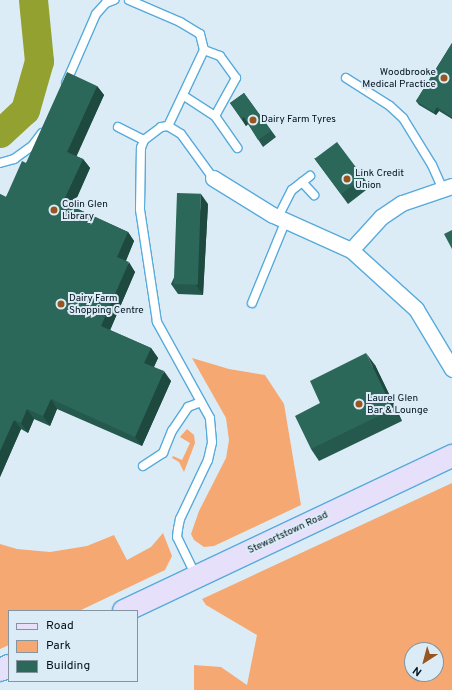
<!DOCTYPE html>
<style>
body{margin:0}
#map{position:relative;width:452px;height:690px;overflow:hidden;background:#dcecf6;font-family:Overpass,sans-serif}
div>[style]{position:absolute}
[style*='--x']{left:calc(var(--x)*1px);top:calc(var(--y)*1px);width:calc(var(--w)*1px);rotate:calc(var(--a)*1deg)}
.green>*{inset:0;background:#f5a871}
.river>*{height:29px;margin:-14.5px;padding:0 14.5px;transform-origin:14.5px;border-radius:14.5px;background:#93a130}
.roads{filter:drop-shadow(1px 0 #57abdb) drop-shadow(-1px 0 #57abdb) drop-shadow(0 1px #57abdb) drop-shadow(0 -1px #57abdb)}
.lane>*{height:8px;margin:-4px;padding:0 4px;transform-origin:4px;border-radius:4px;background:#fff}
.street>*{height:15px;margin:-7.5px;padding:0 7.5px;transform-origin:7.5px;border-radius:7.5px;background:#fff}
.secondary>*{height:22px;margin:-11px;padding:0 11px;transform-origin:11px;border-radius:11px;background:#e7e0fa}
.wall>*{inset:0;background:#25594d}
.shaded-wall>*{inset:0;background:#1e493f}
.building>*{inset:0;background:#2b685a;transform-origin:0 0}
.dots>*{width:11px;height:11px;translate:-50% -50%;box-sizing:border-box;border:2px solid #dcecf6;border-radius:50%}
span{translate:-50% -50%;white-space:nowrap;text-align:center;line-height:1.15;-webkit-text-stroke:4px #dcecf6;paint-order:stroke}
.poi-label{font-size:10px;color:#00111f}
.right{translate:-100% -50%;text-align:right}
.left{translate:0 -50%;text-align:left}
.street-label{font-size:10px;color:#00111f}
.legend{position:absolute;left:8px;top:610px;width:130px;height:72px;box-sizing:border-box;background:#dcecf6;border:1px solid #8494a0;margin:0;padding:5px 7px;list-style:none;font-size:12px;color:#00111f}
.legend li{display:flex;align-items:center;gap:8px;height:20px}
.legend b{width:20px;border:1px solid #8494a0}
.north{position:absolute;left:404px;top:642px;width:40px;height:40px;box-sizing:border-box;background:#dcecf6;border:1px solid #8494a0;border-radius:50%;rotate:216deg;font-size:11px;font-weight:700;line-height:16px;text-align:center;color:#00111f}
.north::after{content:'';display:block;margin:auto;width:14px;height:18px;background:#975621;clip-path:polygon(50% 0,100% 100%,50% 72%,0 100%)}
</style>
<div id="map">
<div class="green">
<i style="clip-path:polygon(192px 358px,229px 369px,265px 375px,284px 404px,301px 505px,214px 546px,204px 547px,194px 540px,191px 534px,199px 511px,226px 458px,229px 440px,226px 418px)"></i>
<i style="clip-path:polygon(187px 429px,194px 435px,195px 443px,184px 472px,179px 462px,172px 458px,173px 456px,182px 460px,190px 443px,180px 437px)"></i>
<i style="clip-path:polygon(evenodd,452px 483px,452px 690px,194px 690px,194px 665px,221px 667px,247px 685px,257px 635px,206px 605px,202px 599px,452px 483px,412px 650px,436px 650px,436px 674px,412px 674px,412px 650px)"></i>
<i style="clip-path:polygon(163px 533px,172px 556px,165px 570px,79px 611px,9px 611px,9px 645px,0 649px,0 544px,17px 549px,50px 552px,87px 546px,114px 535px,127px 560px,151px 547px)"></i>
</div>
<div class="river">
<i style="--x:0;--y:133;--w:34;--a:-43"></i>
<i style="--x:25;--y:110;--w:51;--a:-74.1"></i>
<i style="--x:39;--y:61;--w:61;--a:-95.6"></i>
</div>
<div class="roads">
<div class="lane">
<i style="--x:129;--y:0;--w:56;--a:23.3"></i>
<i style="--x:180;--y:22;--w:23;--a:31"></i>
<i style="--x:200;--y:34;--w:16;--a:76"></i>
<i style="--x:204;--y:50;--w:84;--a:115.3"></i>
<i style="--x:204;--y:50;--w:17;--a:21"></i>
<i style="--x:220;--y:56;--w:27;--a:54"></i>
<i style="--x:236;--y:78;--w:43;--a:118.9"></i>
<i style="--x:346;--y:78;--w:52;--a:32.5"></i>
<i style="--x:390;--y:106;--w:18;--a:43"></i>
<i style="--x:403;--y:118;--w:55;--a:58.3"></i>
<i style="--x:432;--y:165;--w:27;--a:66"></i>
<i style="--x:66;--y:83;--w:75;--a:-66.5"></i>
<i style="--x:96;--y:14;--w:15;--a:-48"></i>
<i style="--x:106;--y:3;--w:9;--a:-21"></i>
<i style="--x:184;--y:96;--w:37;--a:33"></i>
<i style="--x:215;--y:116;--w:39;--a:55"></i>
<i style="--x:118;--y:127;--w:29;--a:27"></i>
<i style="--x:0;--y:163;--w:15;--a:-16"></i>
<i style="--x:14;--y:159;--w:24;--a:-36"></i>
<i style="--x:33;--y:145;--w:15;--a:-53"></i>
<i style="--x:302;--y:182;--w:18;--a:47"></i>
<i style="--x:278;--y:217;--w:30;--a:-63"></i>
<i style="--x:292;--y:190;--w:23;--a:-38"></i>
<i style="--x:252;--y:303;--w:90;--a:-67.7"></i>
<i style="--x:143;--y:466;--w:24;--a:-33"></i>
<i style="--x:163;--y:453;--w:24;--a:-68"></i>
<i style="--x:172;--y:431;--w:29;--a:-56"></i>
<i style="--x:188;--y:407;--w:14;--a:-21"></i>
<i style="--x:196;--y:576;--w:43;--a:-116"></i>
<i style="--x:177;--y:537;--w:8;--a:-83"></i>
<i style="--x:178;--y:529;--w:10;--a:-79"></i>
<i style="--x:180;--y:519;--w:65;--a:-64.6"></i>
<i style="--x:208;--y:460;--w:18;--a:-77"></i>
<i style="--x:212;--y:442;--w:24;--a:-95"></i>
<i style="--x:210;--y:418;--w:110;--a:-118.9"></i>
<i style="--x:157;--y:322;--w:114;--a:-98.6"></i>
<i style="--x:140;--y:209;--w:61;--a:-89.1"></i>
<i style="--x:141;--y:148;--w:9;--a:-69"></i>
<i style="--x:144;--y:140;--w:21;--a:-37"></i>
<i style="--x:161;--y:127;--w:7;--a:-8"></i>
<i style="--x:168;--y:126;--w:15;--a:32"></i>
<i style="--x:181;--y:134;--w:54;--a:54"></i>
</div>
<div class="street">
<i style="--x:213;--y:178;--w:70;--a:31.7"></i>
<i style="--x:273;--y:215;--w:85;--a:24.2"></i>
<i style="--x:351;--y:250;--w:88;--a:42.2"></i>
<i style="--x:416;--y:309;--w:70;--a:59"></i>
<i style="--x:351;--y:250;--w:45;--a:-47.7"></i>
<i style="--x:381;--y:217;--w:25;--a:-34"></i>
<i style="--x:402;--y:203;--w:53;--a:-18.8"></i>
</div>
<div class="secondary">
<i style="--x:124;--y:611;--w:363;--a:-25.3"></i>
<i style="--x:0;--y:670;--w:10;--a:-24"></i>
</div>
</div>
<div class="wall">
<i style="clip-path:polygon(452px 43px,452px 119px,439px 111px,436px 115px,419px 105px,416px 101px)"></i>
<i style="clip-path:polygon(97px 86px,104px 95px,76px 156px,83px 159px,90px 168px,73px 207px,128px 232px,134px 241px,126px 261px,135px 272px,110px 330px,151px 348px,158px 358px,154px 367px,171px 381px,142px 446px,57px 409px,50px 426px,34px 419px,28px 433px,21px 429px,0 477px,0 194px,6px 197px,26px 163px)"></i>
<i style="clip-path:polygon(244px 93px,276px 137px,263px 147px,248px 124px,246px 126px,230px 103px)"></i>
<i style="clip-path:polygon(314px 158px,363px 177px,370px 187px,348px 204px)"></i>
<i style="clip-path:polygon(208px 204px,203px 295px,178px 294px,171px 284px)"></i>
<i style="clip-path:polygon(375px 365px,402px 421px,319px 461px,311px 449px,320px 403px)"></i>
</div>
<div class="shaded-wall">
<i style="clip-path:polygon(97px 86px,104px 95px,74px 162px,67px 152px)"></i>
<i style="clip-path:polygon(437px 107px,439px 111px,436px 115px,434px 112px)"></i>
<i style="clip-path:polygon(244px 117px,248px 124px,246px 126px,242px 119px)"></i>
<i style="clip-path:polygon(83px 159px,90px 168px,70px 212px,63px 202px)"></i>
<i style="clip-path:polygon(201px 194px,208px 204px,203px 295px,196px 285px)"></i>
<i style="clip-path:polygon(128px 232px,134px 241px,123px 267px,117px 257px)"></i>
<i style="clip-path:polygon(129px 262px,135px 272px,108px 335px,101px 326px)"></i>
<i style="clip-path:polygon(151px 348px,158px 358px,151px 373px,144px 363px)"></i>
<i style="clip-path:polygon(366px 353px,375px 365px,402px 421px,393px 409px)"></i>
<i style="clip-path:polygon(164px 371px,171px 381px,142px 446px,135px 437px)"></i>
<i style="clip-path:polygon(51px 399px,57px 409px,50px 426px,43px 416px)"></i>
<i style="clip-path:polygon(27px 409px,34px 419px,28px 433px,21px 423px)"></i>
<i style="clip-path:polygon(14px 420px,21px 429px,0 477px,0 451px)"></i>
</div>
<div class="building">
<i style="clip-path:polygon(452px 43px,452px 117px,437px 107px,434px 112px,416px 101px)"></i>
<i style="clip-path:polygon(67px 72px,97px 86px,67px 152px,83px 159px,63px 202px,128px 232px,117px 257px,129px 262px,101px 326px,151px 348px,144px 363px,164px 371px,135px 437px,51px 399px,43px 416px,27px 409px,21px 423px,14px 420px,0 451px,0 194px,6px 197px,22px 161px,26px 163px)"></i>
<i style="clip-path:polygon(244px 93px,271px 131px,258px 140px,244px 117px,242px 119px,230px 103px)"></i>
<i style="left:337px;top:142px;width:44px;height:28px;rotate:53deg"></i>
<i style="left:177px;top:193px;width:24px;height:91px;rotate:2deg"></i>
<i style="clip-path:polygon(452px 230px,452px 249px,444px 234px)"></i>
<i style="clip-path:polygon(366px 353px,393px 409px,311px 449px,295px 416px,320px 403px,310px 381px)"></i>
</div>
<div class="dots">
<i style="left:444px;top:78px;background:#975621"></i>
<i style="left:253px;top:120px;background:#975621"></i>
<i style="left:347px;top:179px;background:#975621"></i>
<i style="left:54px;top:210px;background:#975621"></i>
<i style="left:61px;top:304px;background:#975621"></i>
<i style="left:359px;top:404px;background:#975621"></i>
</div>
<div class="poi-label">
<span class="right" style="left:436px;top:78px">Woodbrooke<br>Medical Practice</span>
<span class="left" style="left:261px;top:120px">Dairy Farm Tyres</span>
<span class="left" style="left:355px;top:179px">Link Credit<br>Union</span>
<span class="left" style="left:62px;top:210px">Colin Glen<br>Library</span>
<span class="left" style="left:69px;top:304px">Dairy Farm<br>Shopping Centre</span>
<span class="left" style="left:367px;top:404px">Laurel Glen<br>Bar &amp; Lounge</span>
</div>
<div class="street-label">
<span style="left:288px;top:533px;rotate:-25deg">Stewartstown Road</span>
</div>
<ul class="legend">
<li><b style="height:5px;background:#e7e0fa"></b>Road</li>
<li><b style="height:11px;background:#f5a871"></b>Park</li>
<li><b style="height:11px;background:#2b685a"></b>Building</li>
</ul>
<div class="north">N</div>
</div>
